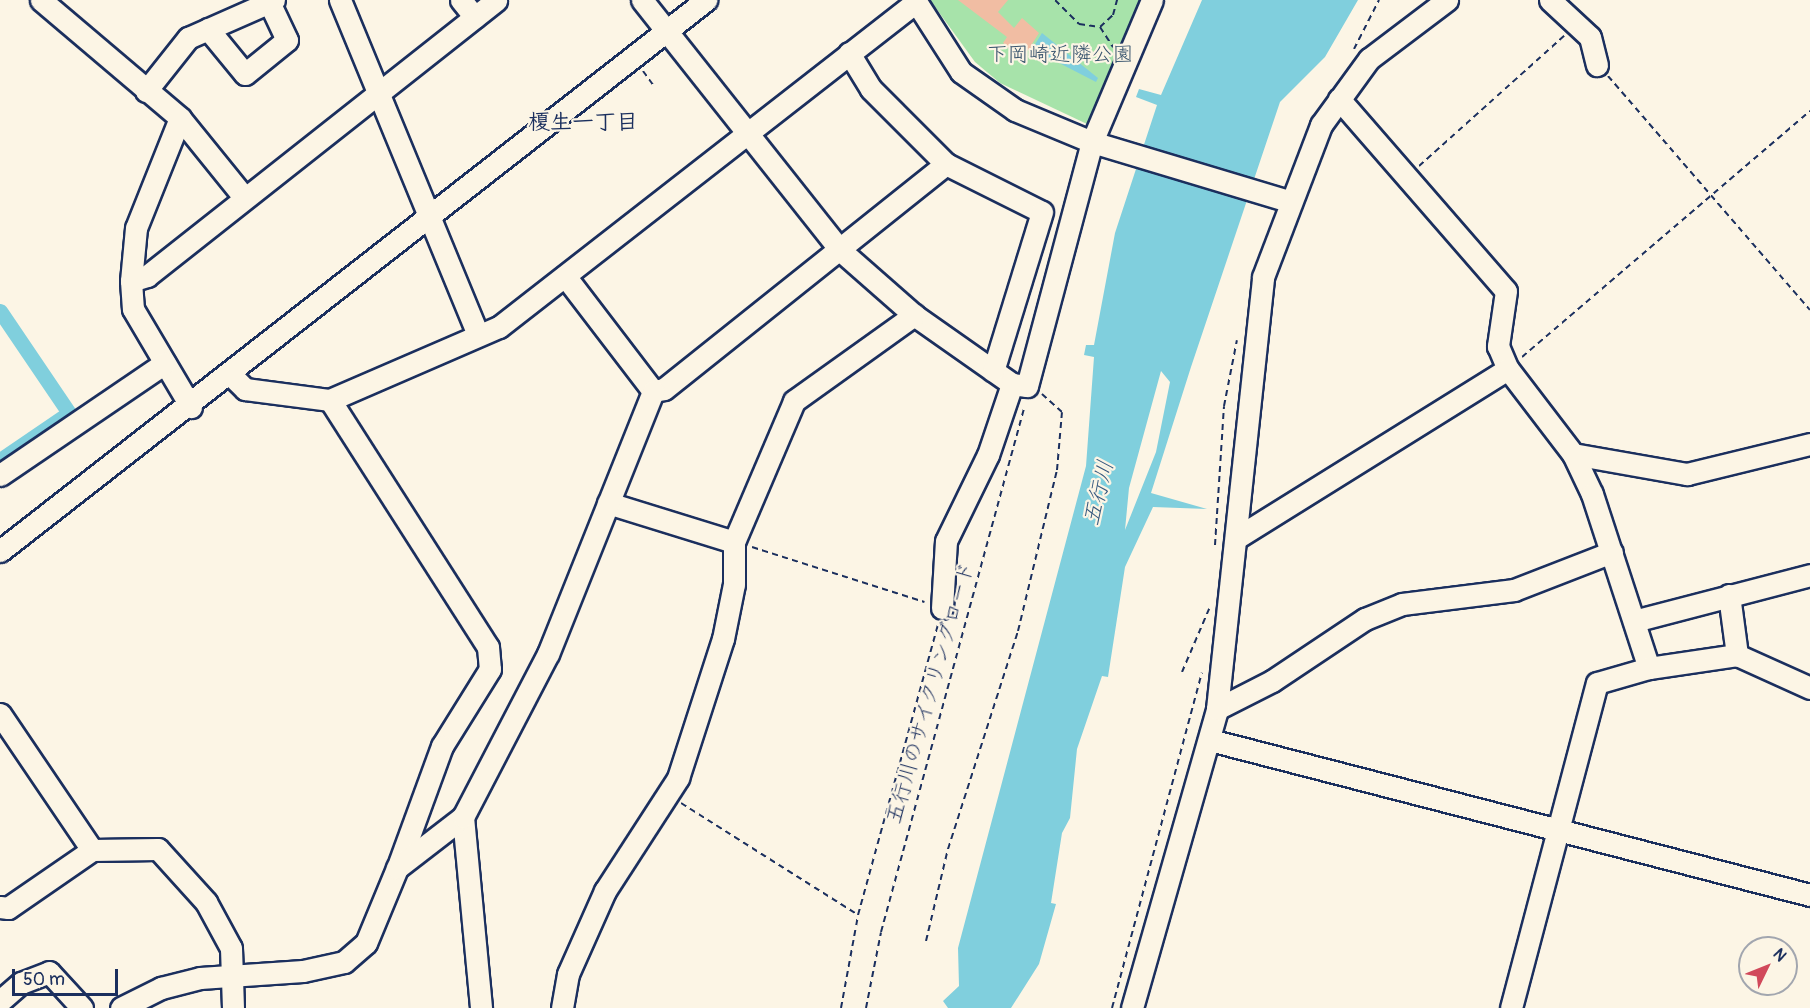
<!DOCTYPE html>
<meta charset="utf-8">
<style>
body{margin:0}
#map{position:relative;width:1810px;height:1008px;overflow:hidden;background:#fcf5e5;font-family:Pangolin,"Klee One",sans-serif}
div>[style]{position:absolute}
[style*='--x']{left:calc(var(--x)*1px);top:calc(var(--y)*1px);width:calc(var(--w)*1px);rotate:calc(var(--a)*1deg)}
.green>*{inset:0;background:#a7e3aa}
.water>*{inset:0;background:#80cfdd}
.canal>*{height:15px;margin:-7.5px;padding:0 7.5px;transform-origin:7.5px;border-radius:7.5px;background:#80cfdd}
.building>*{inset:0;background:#f1bda3}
.path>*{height:2px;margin-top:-1px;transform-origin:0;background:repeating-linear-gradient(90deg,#1b2f5e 0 6px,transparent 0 10.5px)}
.roads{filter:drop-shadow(2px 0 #1b2f5e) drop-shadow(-2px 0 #1b2f5e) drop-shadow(0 2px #1b2f5e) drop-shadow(0 -2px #1b2f5e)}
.minor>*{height:21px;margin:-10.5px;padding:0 10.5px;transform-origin:10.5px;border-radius:10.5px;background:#fcf5e5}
span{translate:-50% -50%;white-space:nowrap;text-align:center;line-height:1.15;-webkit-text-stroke:4.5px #fcf5e5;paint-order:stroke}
.park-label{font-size:21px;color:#37536d}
.street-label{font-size:21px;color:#1b2f5e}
.neighbourhood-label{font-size:22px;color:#1b2f5e;font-weight:700}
.water-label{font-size:22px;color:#34577e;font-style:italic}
.north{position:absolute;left:1738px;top:936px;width:60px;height:60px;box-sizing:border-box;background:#fcf5e5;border:2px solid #a2a6af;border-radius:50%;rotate:47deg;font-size:16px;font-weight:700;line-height:24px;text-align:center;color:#1b2f5e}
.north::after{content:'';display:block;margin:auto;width:21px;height:27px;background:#d1495b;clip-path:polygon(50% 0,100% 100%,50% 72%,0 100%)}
.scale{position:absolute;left:12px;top:969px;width:106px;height:27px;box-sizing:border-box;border:3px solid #1b2f5e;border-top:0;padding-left:8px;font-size:18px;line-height:21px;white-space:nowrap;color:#1b2f5e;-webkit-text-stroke:4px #fcf5e5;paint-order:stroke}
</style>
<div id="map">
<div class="green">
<i style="clip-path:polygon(930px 0,1148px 0,1096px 118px,1087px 124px,1000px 83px,975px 62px)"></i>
</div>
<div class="water">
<i style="clip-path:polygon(evenodd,1202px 0,1358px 0,1325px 57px,1280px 102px,1191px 367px,1151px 493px,1207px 509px,1153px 507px,1125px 567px,1108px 677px,1102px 676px,1077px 749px,1070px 818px,1062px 833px,1051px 903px,1056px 904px,1039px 964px,1011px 1008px,948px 1008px,943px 1001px,959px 986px,958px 948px,1086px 466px,1094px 357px,1084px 355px,1086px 345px,1094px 345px,1115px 233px,1157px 105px,1136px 97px,1139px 89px,1161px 95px,1202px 0,1161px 371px,1170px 382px,1156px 452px,1125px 530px,1129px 488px,1161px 371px)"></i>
<i style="clip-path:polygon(1042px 33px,1098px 78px,1096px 82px,1032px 49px)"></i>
</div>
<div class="canal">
<i style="--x:0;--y:311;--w:123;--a:55.9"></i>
<i style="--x:69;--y:413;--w:83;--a:145.7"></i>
</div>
<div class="building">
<i style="clip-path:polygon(958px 0,1008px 0,998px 12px,1014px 28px,1022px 18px,1039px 33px,1032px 44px,1037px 50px,1028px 50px,1021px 59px,1003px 43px,1007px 37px)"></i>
</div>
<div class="path">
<i style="--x:1055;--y:0;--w:34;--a:45"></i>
<i style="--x:1079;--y:24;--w:21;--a:8"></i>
<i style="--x:1100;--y:27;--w:18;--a:-43"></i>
<i style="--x:1113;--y:15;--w:16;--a:-75"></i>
<i style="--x:1100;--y:27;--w:24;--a:57"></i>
<i style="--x:1354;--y:49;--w:55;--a:-63"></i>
<i style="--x:643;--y:71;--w:17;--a:54"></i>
<i style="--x:1608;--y:76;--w:309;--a:49.2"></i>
<i style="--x:1419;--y:166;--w:195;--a:-41.9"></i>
<i style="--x:1522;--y:357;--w:379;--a:-40.5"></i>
<i style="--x:1215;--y:545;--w:139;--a:-86.3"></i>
<i style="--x:1224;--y:406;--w:67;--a:-78.9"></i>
<i style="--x:752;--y:547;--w:181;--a:17.7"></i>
<i style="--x:1182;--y:672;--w:69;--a:-66.8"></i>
<i style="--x:681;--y:803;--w:209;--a:32.3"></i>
<i style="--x:926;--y:941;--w:95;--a:-76.6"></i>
<i style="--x:948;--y:849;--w:229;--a:-72.2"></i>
<i style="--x:1018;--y:631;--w:166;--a:-76.4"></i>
<i style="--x:1057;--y:470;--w:58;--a:-85.1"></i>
<i style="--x:1062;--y:412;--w:27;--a:-138"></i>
<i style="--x:841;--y:1008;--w:95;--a:-79.6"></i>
<i style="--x:858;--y:915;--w:302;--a:-74.6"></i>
<i style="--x:866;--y:1008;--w:77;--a:-78.8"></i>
<i style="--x:881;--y:932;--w:546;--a:-74.72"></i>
<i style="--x:1112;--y:1008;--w:347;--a:-75"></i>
</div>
<div class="roads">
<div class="minor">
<i style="--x:41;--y:0;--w:182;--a:40.3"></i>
<i style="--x:180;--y:118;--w:102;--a:51"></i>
<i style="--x:340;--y:0;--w:361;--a:67.6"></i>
<i style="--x:461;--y:0;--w:22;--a:51"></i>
<i style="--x:642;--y:0;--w:319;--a:51.6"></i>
<i style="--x:840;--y:250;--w:98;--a:41.3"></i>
<i style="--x:914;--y:315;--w:120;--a:35.1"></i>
<i style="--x:1012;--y:384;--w:15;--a:8"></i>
<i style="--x:1027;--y:386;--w:253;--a:-75.1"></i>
<i style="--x:1092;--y:142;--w:154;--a:-67.1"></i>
<i style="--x:915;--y:0;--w:85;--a:57.4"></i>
<i style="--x:961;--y:72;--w:66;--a:35.1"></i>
<i style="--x:1015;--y:110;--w:83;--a:22.6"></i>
<i style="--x:1092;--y:142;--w:206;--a:16.7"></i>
<i style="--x:1550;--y:0;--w:54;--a:42.8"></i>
<i style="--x:1590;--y:37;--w:29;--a:76"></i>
<i style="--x:208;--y:29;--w:58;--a:50.6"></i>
<i style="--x:245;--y:74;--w:54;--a:-39"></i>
<i style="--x:287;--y:40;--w:42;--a:-115.3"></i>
<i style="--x:849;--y:53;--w:42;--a:58.6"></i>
<i style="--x:871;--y:89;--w:106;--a:45"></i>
<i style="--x:946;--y:164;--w:107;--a:26.6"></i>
<i style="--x:1042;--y:212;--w:166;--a:107.1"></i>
<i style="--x:146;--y:91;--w:68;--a:-51.6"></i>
<i style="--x:188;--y:38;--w:94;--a:-23.8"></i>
<i style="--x:1339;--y:99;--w:254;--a:49"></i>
<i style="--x:1506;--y:291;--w:56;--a:98.3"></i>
<i style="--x:1498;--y:346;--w:25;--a:67"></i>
<i style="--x:1508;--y:369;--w:107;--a:52.6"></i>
<i style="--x:1573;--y:454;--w:44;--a:64.6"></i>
<i style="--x:1592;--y:494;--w:183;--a:71.9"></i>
<i style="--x:180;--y:118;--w:118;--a:111.8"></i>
<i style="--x:136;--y:228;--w:53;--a:95.4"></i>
<i style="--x:131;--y:281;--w:28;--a:86"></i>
<i style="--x:133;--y:309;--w:114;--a:59.4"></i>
<i style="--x:565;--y:276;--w:145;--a:52.6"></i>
<i style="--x:131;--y:281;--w:17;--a:-17"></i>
<i style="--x:147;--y:276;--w:445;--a:-38.3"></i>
<i style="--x:231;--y:375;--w:20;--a:45"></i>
<i style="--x:245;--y:389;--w:86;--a:7.4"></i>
<i style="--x:330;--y:400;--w:184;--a:-23.4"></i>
<i style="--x:499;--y:327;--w:529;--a:-37.93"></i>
<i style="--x:653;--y:391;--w:11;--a:-10"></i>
<i style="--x:664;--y:389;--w:361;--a:-38.6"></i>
<i style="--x:330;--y:400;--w:293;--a:57.4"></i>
<i style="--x:488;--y:647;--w:22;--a:85"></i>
<i style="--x:490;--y:669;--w:91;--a:121.9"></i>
<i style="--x:442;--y:746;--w:128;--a:110.1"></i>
<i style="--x:1573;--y:454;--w:116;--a:10"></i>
<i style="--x:1687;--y:474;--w:127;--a:-13.7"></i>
<i style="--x:0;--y:475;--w:199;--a:-34.2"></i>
<i style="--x:608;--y:503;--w:132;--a:17.2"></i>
<i style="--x:734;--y:542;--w:153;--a:-66.9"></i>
<i style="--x:794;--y:401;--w:148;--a:-35.6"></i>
<i style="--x:1238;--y:537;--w:318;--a:-31.9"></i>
<i style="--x:0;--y:551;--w:896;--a:-37.97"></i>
<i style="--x:1729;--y:595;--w:61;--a:82.4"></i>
<i style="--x:942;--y:608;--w:67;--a:-86.6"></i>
<i style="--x:946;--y:541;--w:96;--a:-64"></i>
<i style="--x:988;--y:455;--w:75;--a:-71.3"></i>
<i style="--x:1634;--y:621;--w:182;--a:-14.6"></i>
<i style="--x:1217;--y:709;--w:62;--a:-27"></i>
<i style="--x:1272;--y:681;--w:112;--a:-33.7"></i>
<i style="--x:1365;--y:619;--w:40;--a:-22"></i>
<i style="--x:1402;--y:604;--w:113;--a:-7.1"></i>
<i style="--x:1514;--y:590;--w:105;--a:-21.2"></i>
<i style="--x:0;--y:714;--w:164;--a:55.9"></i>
<i style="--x:1210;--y:740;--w:620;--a:14.48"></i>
<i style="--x:463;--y:817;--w:192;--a:84.6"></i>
<i style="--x:0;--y:907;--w:8;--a:7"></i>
<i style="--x:8;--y:908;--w:102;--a:-34.6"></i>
<i style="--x:92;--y:850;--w:66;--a:-0.9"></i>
<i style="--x:158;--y:849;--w:72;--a:47.8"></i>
<i style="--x:206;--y:902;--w:52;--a:61.5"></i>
<i style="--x:231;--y:948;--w:60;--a:88.1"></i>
<i style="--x:0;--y:1001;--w:28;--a:-41"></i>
<i style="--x:21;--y:983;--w:30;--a:-21"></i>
<i style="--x:49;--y:972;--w:49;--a:47.5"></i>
<i style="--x:121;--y:1008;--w:45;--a:-26.6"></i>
<i style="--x:161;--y:988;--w:40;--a:-14.4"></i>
<i style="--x:200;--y:978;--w:103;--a:-3.9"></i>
<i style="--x:303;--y:971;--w:42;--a:-12.4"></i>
<i style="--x:344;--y:962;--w:29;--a:-41"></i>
<i style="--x:366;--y:943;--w:81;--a:-67.5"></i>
<i style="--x:397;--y:868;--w:83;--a:-37.7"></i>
<i style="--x:463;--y:817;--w:184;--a:-62.5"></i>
<i style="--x:548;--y:654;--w:283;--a:-68.2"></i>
<i style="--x:562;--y:1008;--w:35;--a:-80"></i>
<i style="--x:568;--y:974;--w:91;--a:-66"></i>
<i style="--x:605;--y:891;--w:135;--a:-57.1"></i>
<i style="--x:678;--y:778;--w:146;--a:-72.1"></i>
<i style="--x:723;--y:639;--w:56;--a:-78.7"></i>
<i style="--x:734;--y:584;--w:42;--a:-90"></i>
<i style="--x:1132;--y:1008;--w:311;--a:-74.1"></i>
<i style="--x:1217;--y:709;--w:434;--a:-83.9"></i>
<i style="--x:1263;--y:277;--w:163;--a:-69.1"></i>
<i style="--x:1321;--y:125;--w:82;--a:-54"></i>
<i style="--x:1369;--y:59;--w:98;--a:-37.1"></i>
<i style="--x:1511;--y:1008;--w:336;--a:-75.2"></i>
<i style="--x:1597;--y:683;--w:54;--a:-16.1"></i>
<i style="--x:1649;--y:668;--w:89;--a:-8.4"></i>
<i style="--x:1737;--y:655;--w:80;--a:24.3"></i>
</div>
</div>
<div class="park-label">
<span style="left:1060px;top:55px">下岡崎近隣公園</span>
</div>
<div class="street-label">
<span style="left:931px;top:693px;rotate:-74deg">五行川のサイクリングロード</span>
</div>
<div class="neighbourhood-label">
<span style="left:583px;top:123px">榎生一丁目</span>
</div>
<div class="water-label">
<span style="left:1099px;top:493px;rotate:-76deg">五行川</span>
</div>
<div class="north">N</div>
<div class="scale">50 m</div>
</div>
